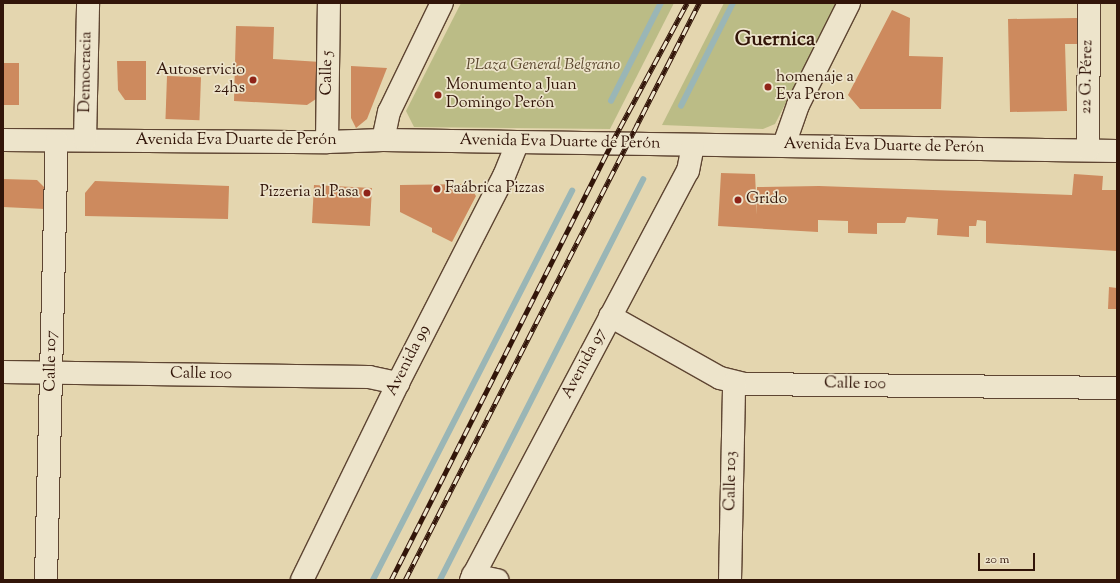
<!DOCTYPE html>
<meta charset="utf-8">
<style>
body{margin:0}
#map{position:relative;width:1120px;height:583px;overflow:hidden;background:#e4d6af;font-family:"Sorts Mill Goudy",serif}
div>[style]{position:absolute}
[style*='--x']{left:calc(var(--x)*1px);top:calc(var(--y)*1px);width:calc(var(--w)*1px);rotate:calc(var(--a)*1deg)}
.green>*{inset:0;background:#bbbc86}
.stream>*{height:5.5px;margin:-2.75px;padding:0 2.75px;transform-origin:2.75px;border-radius:2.75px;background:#9ab6b6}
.building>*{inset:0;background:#cd8a5e;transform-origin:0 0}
.roads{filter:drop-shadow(1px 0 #5e4532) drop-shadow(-1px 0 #5e4532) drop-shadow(0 1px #5e4532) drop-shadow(0 -1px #5e4532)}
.minor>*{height:22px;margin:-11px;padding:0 11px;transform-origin:11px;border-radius:11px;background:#ede4cb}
.rail>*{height:4.5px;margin-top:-2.25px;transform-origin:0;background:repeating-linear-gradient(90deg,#ede4cb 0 9px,#321509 0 18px);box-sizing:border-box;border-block:1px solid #321509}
.dots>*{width:11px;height:11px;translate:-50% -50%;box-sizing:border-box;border:2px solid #ede4cb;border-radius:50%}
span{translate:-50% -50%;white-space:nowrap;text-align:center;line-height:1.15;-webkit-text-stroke:3.5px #ede4cb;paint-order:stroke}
.park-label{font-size:16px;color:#5b472e;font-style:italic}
.poi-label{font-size:16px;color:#321509}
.right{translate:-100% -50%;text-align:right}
.left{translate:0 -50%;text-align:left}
.street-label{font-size:16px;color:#321509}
.district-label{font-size:20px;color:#321509;font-weight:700}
.frame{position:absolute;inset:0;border:4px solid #321509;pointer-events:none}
.scale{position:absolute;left:978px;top:553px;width:57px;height:18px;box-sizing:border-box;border:2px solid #321509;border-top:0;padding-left:5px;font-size:12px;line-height:14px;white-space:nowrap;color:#321509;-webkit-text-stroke:3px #ede4cb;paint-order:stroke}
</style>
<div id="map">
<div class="green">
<i style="clip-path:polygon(461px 3px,674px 3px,610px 129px,414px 127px,406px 111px)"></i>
<i style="clip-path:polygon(724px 3px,837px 3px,775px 124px,763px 129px,662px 125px)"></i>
</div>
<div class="stream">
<i style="--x:611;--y:101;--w:110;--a:-63"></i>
<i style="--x:681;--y:106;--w:115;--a:-63.2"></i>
<i style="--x:373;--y:580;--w:437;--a:-62.9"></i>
<i style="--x:440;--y:580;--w:449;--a:-63.1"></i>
</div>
<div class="building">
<i style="clip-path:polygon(892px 10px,910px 18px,909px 56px,943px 57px,941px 109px,860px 109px,848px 95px)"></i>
<i style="clip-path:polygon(1077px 18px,1078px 44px,1065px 44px,1067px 111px,1010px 112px,1008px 19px)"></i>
<i style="clip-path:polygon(236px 26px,274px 27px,273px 59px,321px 62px,319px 97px,307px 105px,234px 101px)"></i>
<i style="clip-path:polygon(117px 61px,146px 61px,146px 100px,125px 100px,118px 90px)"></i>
<i style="left:3px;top:63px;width:16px;height:42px"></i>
<i style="clip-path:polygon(351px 66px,387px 68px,367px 119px,356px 128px,351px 118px)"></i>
<i style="left:167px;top:76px;width:34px;height:43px;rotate:2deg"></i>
<i style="clip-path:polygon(721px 173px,755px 174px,757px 215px,757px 187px,819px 186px,1072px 195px,1074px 174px,1103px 176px,1102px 190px,1117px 190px,1117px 251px,986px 243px,986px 221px,977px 220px,976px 226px,969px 226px,969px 237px,937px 235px,938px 219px,907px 217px,905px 223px,877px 223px,877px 234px,848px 233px,848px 221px,818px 220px,818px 232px,718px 226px)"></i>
<i style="clip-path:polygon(3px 179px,37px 180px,48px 191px,45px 209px,3px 207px)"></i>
<i style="clip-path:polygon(95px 181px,229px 186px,228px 219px,85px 216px,85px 193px)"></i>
<i style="clip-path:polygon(468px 184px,476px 196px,452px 242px,432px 232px,432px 228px,400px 212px,400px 185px)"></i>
<i style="left:314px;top:185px;width:58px;height:38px;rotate:3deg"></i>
<i style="clip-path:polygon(1109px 287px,1117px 288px,1117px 309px,1108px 309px)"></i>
</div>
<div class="roads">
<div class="minor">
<i style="--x:3;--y:140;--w:324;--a:0.4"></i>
<i style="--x:327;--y:142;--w:56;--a:-2"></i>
<i style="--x:383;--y:140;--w:734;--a:0.86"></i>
<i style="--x:85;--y:140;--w:137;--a:-88.7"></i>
<i style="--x:383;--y:140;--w:29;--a:-78"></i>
<i style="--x:389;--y:112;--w:121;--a:-64.1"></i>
<i style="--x:327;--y:142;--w:139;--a:-89.2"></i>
<i style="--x:784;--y:145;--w:42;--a:-70.7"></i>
<i style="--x:798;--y:105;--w:114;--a:-63.4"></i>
<i style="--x:1088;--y:150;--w:147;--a:-89.6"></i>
<i style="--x:610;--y:316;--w:126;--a:29.4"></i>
<i style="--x:720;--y:378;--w:25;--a:14"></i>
<i style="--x:744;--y:384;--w:373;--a:0.6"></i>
<i style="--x:3;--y:372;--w:366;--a:0.8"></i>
<i style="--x:369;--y:377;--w:30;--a:12"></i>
<i style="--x:473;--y:575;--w:25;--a:12"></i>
<i style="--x:46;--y:580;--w:439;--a:-88.6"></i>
<i style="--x:302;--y:580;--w:219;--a:-64"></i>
<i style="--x:398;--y:383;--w:233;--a:-62.9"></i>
<i style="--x:504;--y:176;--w:35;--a:-68"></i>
<i style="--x:471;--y:580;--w:463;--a:-62.1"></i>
<i style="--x:688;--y:171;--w:26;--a:-79"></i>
<i style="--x:730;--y:580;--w:197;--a:-88.8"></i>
</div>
</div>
<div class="rail">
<i style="--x:391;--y:580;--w:488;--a:-63.2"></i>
<i style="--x:611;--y:144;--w:160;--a:-61.7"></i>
<i style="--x:405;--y:580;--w:648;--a:-63"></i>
</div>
<div class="dots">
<i style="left:253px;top:80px;background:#8f2418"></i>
<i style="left:768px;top:87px;background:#8f2418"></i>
<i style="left:438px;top:95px;background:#8f2418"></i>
<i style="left:437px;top:189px;background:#8f2418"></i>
<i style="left:367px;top:193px;background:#8f2418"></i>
<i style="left:738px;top:200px;background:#8f2418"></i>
</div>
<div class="park-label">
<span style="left:543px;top:66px">PLaza General Belgrano</span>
</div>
<div class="poi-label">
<span class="right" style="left:245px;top:80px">Autoservicio<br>24hs</span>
<span class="left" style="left:776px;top:87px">homenaje a<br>Eva Peron</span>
<span class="left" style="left:446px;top:95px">Monumento a Juan<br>Domingo Perón</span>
<span class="left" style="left:445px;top:189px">Faábrica Pizzas</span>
<span class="right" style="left:359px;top:193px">Pizzeria al Pasa</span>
<span class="left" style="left:746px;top:200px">Grido</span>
</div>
<div class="street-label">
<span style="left:87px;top:72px;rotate:-89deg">Democracia</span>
<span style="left:328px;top:73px;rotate:-89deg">Calle 5</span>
<span style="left:1088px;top:77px;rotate:-89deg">22 G. Pérez</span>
<span style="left:236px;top:141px">Avenida Eva Duarte de Perón</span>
<span style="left:560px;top:143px;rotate:1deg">Avenida Eva Duarte de Perón</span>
<span style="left:884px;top:147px;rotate:1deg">Avenida Eva Duarte de Perón</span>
<span style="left:52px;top:361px;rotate:-89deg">Calle 107</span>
<span style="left:409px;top:361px;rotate:-63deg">Avenida 99</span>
<span style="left:585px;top:364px;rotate:-62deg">Avenida 97</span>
<span style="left:201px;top:375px;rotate:1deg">Calle 100</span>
<span style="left:855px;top:385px;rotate:1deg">Calle 100</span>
<span style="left:732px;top:481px;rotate:-89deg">Calle 103</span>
</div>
<div class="district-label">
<span style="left:775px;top:40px">Guernica</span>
</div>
<div class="frame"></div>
<div class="scale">20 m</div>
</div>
